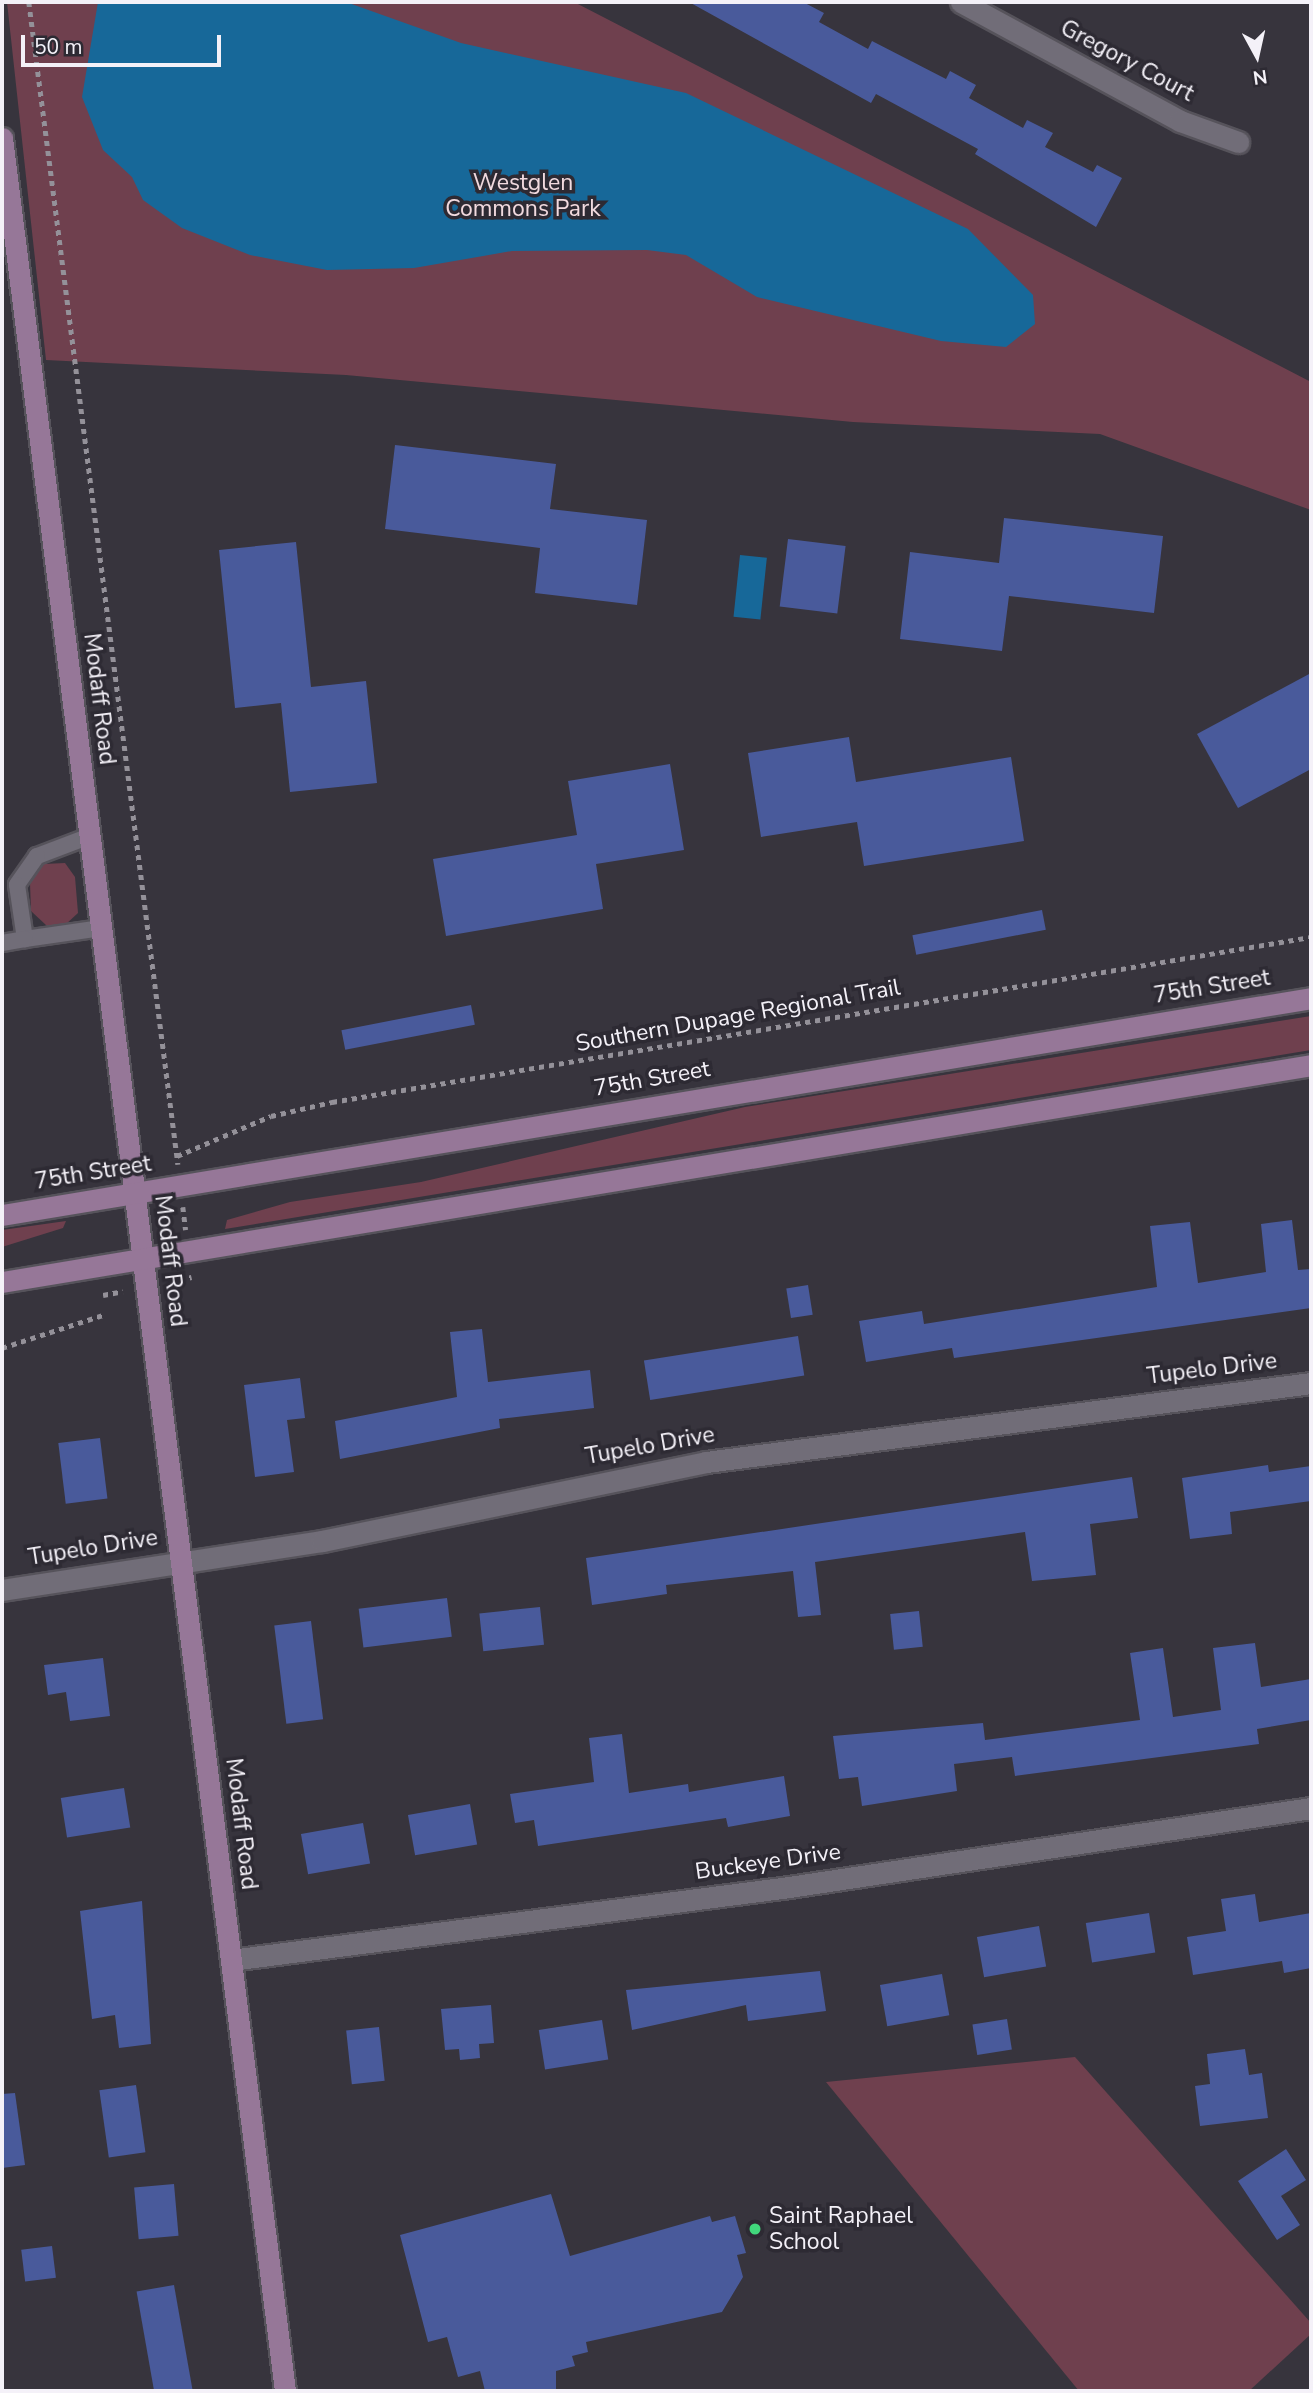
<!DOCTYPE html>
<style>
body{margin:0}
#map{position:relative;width:1313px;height:2393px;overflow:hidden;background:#37343d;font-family:"Nunito Sans",sans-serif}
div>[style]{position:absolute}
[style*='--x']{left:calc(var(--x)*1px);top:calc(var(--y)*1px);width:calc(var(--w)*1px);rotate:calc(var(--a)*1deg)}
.green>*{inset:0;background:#6f404e}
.water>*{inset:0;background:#176899;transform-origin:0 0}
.building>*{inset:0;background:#495a9b;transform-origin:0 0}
.path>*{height:4.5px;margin-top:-2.25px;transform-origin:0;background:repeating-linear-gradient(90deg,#949199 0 5px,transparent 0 10px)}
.roads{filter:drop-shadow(2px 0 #56535b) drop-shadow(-2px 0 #56535b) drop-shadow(0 2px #56535b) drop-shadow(0 -2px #56535b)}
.lane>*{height:16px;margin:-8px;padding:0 8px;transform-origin:8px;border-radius:8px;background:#716d78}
.street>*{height:21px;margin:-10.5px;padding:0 10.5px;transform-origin:10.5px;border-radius:10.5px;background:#716d78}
.secondary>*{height:21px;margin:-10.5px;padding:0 10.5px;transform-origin:10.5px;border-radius:10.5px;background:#967798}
.dots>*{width:19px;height:19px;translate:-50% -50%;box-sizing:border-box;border:4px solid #2d2a33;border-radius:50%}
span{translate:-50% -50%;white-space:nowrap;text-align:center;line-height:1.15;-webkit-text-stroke:7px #2d2a33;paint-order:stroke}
.street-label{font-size:23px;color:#f4f1f8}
.park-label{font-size:23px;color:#f1dadf}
.poi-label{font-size:23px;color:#f4f1f8}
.left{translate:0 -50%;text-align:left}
.frame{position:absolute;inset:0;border:4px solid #f4f1f8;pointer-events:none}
.north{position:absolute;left:1222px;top:21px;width:70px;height:70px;-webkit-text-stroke:5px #2d2a33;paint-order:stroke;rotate:172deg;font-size:19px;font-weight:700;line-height:28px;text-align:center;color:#f4f1f8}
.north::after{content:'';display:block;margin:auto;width:24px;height:32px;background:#f4f1f8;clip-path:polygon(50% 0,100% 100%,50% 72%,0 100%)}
.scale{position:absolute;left:21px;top:35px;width:200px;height:32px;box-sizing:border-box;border:4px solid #f4f1f8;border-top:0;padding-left:9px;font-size:21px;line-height:24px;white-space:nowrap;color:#f4f1f8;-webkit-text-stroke:5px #2d2a33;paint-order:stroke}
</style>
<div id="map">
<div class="green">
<i style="clip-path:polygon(7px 2px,574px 2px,1311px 382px,1311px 510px,1100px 434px,853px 422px,346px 375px,46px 360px)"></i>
<i style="clip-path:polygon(65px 863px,75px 877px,78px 913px,65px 925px,47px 926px,31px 911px,30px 883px,44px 864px)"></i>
<i style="clip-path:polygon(1311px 1016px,1311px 1050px,225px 1229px,227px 1220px,290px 1202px,421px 1182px,745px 1107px)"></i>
<i style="clip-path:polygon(66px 1221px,63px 1228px,2px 1247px,2px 1230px)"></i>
<i style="clip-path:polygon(1075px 2057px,1311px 2323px,1311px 2334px,1249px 2391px,1079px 2391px,826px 2082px)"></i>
</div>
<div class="water">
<i style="clip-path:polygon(98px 2px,346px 2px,461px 43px,686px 93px,968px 229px,1033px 295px,1035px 324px,1006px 347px,941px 341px,757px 297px,686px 255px,647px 250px,512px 251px,414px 268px,327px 270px,250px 255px,182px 228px,143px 200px,132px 177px,103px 150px,82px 97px)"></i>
<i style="left:740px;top:555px;width:27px;height:62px;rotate:6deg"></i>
</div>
<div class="building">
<i style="clip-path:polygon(689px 2px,803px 2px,824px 13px,819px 22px,868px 49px,872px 41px,946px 79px,950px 71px,976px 85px,969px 98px,1023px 128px,1027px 120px,1053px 133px,1045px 147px,1093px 172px,1097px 165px,1122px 178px,1096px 227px,975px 154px,978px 149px,876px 94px,871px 103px)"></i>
<i style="clip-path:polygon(395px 445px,556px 464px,550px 509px,647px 520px,637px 605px,535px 593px,540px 548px,385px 529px)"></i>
<i style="clip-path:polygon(1004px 518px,1163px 536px,1154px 613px,1009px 596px,1002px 651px,900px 639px,910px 552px,999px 563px)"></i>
<i style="left:788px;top:539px;width:58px;height:68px;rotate:7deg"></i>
<i style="clip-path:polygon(296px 542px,311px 687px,366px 681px,377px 783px,290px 792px,281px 703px,235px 708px,219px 550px)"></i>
<i style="clip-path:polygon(1311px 673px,1311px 769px,1238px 808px,1197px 734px)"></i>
<i style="clip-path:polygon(849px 737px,856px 782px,1011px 757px,1024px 841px,864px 866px,857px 822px,761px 837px,748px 753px)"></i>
<i style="clip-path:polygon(670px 764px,684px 850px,596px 864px,603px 909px,446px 936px,433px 859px,577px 835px,568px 781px)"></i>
<i style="left:1042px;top:910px;width:20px;height:132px;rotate:79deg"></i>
<i style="left:471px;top:1005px;width:20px;height:132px;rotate:79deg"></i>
<i style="clip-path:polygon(1292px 1220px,1298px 1270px,1311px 1269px,1311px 1308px,954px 1358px,952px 1348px,866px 1362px,859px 1321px,922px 1311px,924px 1324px,1157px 1287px,1150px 1226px,1190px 1222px,1198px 1283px,1266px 1272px,1261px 1224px)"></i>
<i style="left:808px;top:1285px;width:30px;height:22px;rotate:81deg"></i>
<i style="clip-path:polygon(482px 1329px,488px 1382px,590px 1370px,594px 1408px,499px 1419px,500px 1428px,340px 1459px,335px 1421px,457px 1397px,450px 1332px)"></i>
<i style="left:798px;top:1336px;width:40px;height:156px;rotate:81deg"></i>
<i style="clip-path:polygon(300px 1378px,305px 1418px,287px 1420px,294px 1472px,255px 1477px,244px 1385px)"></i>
<i style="left:100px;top:1438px;width:61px;height:42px;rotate:83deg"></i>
<i style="clip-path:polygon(1268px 1465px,1269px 1472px,1311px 1466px,1311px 1501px,1230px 1512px,1232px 1534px,1190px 1539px,1182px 1478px)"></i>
<i style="clip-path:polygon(1132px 1477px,1138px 1518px,1090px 1524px,1096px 1575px,1032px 1581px,1025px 1532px,815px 1562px,821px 1615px,798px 1617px,793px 1571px,666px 1585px,667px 1594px,592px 1605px,586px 1558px)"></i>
<i style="left:447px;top:1598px;width:39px;height:89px;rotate:83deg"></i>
<i style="left:540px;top:1607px;width:38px;height:61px;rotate:84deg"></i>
<i style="left:919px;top:1611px;width:36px;height:29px;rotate:84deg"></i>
<i style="left:311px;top:1621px;width:99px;height:37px;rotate:83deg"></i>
<i style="clip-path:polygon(1255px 1643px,1261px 1687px,1311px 1679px,1311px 1720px,1257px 1729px,1259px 1744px,1015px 1776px,1012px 1757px,954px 1764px,957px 1791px,862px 1806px,858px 1777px,839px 1779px,833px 1736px,983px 1723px,985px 1740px,1140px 1720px,1130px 1653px,1163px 1648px,1173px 1717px,1221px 1710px,1213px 1648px)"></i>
<i style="clip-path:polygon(103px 1658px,110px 1716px,70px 1721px,66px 1692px,48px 1695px,44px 1665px)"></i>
<i style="clip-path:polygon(622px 1734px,629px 1793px,688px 1784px,689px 1792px,784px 1776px,790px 1816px,728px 1827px,726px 1818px,538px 1846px,534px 1820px,515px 1823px,510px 1794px,594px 1782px,589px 1738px)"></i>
<i style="left:124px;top:1788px;width:40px;height:64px;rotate:81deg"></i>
<i style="left:470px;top:1804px;width:41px;height:63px;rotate:80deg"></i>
<i style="left:363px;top:1823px;width:41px;height:63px;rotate:80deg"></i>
<i style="clip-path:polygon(1255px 1894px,1259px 1922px,1311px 1913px,1311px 1968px,1284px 1973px,1282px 1961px,1193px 1975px,1187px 1937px,1226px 1931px,1221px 1899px)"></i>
<i style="clip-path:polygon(142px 1901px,151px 2044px,119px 2048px,115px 2015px,92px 2019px,80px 1911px)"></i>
<i style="left:1149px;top:1913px;width:40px;height:64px;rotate:81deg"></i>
<i style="left:1039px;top:1926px;width:41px;height:63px;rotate:80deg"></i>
<i style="clip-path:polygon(820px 1971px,826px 2011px,748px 2021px,746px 2005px,632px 2030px,626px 1990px)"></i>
<i style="left:942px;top:1974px;width:42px;height:63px;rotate:80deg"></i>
<i style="clip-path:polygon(491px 2005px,494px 2043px,479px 2044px,480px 2058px,460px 2060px,459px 2049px,445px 2050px,441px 2009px)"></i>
<i style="left:1007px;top:2019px;width:31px;height:35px;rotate:81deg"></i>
<i style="left:602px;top:2020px;width:40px;height:64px;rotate:81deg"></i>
<i style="left:379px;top:2027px;width:54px;height:33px;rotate:84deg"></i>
<i style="clip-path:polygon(1245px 2049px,1249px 2075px,1262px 2073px,1268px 2118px,1200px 2126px,1195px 2086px,1210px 2084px,1207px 2054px)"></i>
<i style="left:136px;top:2085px;width:68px;height:37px;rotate:82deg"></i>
<i style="clip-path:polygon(15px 2093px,25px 2165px,2px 2168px,2px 2094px)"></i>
<i style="clip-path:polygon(1286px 2149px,1306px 2180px,1281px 2196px,1300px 2225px,1277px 2240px,1238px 2181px)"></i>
<i style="left:174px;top:2184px;width:52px;height:40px;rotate:85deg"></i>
<i style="clip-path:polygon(551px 2194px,570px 2256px,710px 2216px,712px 2222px,735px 2216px,746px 2253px,737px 2255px,743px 2277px,722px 2312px,586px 2342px,588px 2352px,572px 2356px,575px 2366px,556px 2371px,556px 2391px,485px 2391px,480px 2371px,458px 2377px,447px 2337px,428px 2342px,400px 2235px)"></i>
<i style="left:52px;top:2246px;width:32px;height:31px;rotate:83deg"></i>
<i style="left:174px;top:2285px;width:108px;height:38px;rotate:80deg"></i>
</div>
<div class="path">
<i style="--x:29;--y:2;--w:1172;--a:82.69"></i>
<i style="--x:177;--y:1156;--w:102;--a:-23.1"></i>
<i style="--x:271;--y:1116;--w:63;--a:-12.9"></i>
<i style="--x:332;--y:1102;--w:993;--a:-9.57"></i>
<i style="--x:183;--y:1207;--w:23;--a:83"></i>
<i style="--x:170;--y:1282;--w:22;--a:-13"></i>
<i style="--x:103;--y:1295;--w:20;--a:-11"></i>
<i style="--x:2;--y:1348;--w:109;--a:-18.1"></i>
</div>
<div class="roads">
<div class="lane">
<i style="--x:90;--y:836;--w:57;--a:159.3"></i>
<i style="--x:37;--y:856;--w:35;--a:125"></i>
<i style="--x:17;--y:885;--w:55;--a:81.6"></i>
<i style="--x:25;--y:939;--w:77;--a:-8.2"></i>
<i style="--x:2;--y:943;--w:23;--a:-10"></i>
</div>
<div class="street">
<i style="--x:961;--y:2;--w:249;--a:28.5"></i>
<i style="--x:1180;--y:121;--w:62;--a:19.9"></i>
<i style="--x:2;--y:1590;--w:324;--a:-8.7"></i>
<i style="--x:322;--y:1541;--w:392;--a:-11.6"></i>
<i style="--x:706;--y:1462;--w:610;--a:-7.44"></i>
<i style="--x:231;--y:1960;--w:563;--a:-7.45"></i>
<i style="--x:789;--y:1887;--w:528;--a:-8.61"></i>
</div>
<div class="secondary">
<i style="--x:2;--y:138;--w:2271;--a:82.84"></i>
<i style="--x:2;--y:1215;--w:1327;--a:-9.41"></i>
<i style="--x:2;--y:1282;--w:1327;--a:-9.41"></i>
</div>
</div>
<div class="dots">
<i style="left:755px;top:2229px;background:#41d77c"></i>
</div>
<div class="street-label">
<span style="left:1127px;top:61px;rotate:28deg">Gregory Court</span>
<span style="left:99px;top:699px;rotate:83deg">Modaff Road</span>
<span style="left:1212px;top:987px;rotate:-9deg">75th Street</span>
<span style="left:738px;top:1016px;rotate:-10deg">Southern Dupage Regional Trail</span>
<span style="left:652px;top:1079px;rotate:-10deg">75th Street</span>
<span style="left:93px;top:1173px;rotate:-9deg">75th Street</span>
<span style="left:170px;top:1261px;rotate:83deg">Modaff Road</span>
<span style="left:1212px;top:1369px;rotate:-7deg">Tupelo Drive</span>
<span style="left:650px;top:1446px;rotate:-10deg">Tupelo Drive</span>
<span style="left:93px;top:1548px;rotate:-9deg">Tupelo Drive</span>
<span style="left:241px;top:1824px;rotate:83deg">Modaff Road</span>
<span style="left:768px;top:1862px;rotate:-8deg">Buckeye Drive</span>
</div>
<div class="park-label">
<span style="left:523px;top:196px">Westglen<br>Commons Park</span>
</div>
<div class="poi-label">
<span class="left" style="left:769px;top:2229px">Saint Raphael<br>School</span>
</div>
<div class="frame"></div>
<div class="north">N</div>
<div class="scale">50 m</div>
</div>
